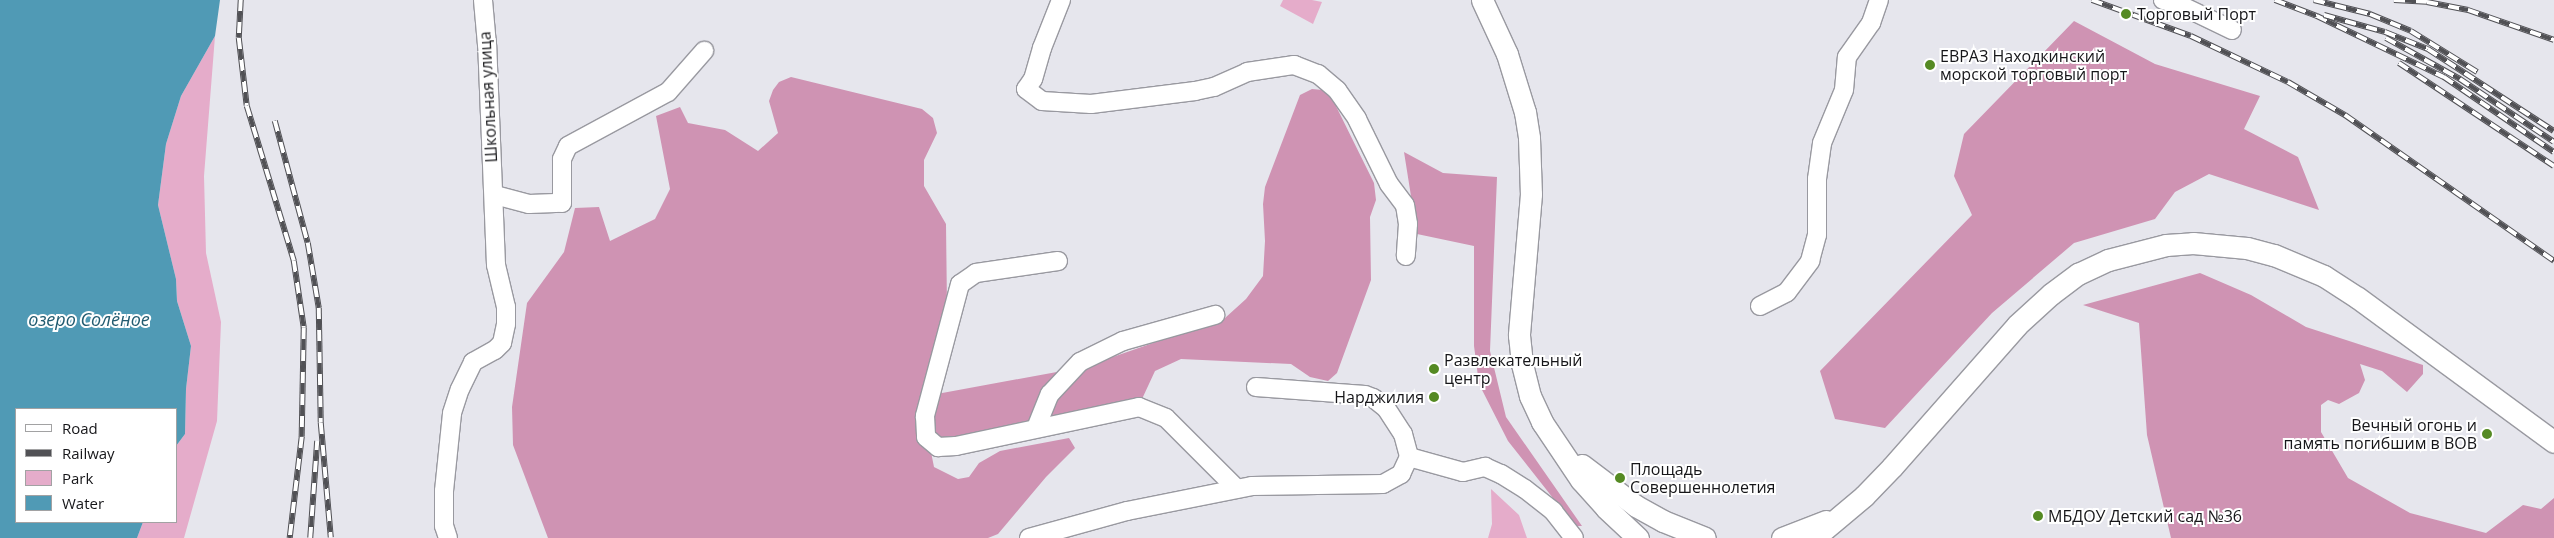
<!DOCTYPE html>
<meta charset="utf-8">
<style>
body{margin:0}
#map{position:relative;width:2554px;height:538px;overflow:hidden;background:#e6e6ed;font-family:"Open Sans",sans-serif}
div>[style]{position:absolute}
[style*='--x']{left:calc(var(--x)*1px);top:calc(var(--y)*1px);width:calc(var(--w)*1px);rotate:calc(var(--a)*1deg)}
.green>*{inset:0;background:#e5acca}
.forest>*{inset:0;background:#cf93b3}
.water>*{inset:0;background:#509ab5}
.roads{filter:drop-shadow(1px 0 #9999a0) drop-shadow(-1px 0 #9999a0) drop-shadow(0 1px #9999a0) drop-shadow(0 -1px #9999a0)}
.minor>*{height:18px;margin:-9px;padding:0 9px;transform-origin:9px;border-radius:9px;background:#fff}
.major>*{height:21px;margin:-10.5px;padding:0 10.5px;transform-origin:10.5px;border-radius:10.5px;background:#fff}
.rail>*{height:5.5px;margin-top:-2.75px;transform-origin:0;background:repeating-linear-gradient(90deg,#fff 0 11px,#515155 0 22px);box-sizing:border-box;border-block:1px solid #515155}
.dots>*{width:14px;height:14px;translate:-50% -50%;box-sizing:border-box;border:2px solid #fff;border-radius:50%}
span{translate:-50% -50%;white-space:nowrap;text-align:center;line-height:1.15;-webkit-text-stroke:4px #fff;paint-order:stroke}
.poi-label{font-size:16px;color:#161619}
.left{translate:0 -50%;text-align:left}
.right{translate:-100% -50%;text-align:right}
.street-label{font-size:16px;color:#161619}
.water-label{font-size:18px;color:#225c71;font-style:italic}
.legend{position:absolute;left:15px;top:408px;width:162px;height:115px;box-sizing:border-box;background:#fff;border:1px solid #a2a2a3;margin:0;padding:6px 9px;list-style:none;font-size:15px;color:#161619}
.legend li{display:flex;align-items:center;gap:10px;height:25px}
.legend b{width:25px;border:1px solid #a2a2a3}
</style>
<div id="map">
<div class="green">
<i style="clip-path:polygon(1283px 0,1312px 0,1322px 2px,1313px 24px,1280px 6px)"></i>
<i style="clip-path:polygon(215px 36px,204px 176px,206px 253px,221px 322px,217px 421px,184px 538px,137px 538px,143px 522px,176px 522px,176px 446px,185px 434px,186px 389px,191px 346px,177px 301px,176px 279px,158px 205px,166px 144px,181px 96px)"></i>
<i style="clip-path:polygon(1491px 489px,1519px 515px,1527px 538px,1488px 538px,1492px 524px)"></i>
</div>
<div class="forest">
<i style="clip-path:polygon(2074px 21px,2155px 64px,2260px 96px,2244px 129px,2298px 157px,2319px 210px,2209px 174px,2175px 192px,2155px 219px,2074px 243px,1992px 313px,1885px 428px,1835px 419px,1820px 371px,1972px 215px,1954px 176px,1964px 134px)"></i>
<i style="clip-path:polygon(791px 77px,922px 109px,933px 118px,937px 133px,924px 160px,924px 186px,946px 224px,947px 306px,926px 373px,926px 396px,1084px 367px,1225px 318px,1246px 299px,1263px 276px,1265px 241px,1263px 204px,1265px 187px,1300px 95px,1312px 89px,1323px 90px,1331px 96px,1374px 183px,1376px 200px,1370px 217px,1371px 280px,1337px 373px,1328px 381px,1310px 377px,1291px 364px,1181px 359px,1155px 371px,1142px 399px,940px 440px,931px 452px,934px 467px,958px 479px,969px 477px,979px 463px,1000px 451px,1069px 438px,1075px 448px,1046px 477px,998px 534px,988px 538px,548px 538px,513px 445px,512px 407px,527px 303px,564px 252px,575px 208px,599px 207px,610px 241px,655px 219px,670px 189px,656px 116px,680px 107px,688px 123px,725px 130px,758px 151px,778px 133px,769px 101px,773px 90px,779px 82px)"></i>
<i style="clip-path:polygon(1404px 152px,1443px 173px,1497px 177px,1490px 351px,1506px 417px,1582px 526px,1575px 526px,1508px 441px,1479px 384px,1474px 346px,1474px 246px,1417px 234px)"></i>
<i style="clip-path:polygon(2200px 273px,2251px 295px,2306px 327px,2423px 365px,2423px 374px,2407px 392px,2382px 371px,2360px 364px,2365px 380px,2359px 393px,2339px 404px,2328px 400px,2321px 405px,2321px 432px,2348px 478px,2410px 513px,2486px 533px,2523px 505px,2541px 509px,2554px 498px,2554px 538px,2171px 538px,2147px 435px,2139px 323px,2083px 305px)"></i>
</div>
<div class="water">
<i style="clip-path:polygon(0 0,220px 0,215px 36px,181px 96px,166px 144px,158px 205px,176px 279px,177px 301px,191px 346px,186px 389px,185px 434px,176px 446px,176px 409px,16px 409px,16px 522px,143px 522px,137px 538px,0 538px)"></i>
</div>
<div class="roads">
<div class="minor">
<i style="--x:1061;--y:0;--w:52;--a:111.6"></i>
<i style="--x:1042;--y:48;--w:32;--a:106"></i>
<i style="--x:1033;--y:79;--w:12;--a:125"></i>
<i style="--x:1026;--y:89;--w:20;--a:37"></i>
<i style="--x:1042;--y:101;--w:49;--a:3.5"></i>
<i style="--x:1091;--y:104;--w:105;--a:-7.1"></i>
<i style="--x:1195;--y:91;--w:19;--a:-12"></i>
<i style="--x:1214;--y:87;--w:36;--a:-24"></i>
<i style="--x:1247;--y:72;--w:48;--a:-8.5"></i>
<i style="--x:1294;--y:65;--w:26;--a:21"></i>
<i style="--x:1318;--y:74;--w:25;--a:40"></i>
<i style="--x:1337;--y:90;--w:35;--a:55"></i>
<i style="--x:1357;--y:119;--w:72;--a:63.8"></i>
<i style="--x:1389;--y:184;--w:26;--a:53"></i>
<i style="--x:1405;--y:205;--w:19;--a:81"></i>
<i style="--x:1408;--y:224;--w:32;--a:94"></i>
<i style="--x:2163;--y:0;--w:13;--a:13"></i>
<i style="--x:2176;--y:3;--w:62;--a:25.7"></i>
<i style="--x:495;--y:195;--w:35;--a:15"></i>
<i style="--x:529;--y:204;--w:33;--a:-2"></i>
<i style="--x:562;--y:203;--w:44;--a:-90"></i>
<i style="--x:562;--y:159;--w:14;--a:-65"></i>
<i style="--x:568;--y:146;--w:114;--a:-28.4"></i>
<i style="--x:668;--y:92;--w:55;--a:-48.7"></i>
<i style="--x:1058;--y:261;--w:83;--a:171.7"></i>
<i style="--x:976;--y:273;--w:19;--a:145"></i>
<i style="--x:960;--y:284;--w:137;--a:104.9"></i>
<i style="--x:925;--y:416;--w:21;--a:87"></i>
<i style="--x:926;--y:437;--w:16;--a:40"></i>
<i style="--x:938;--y:447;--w:18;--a:-3"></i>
<i style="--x:956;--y:446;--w:187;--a:-12"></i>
<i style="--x:1139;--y:407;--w:29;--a:22"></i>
<i style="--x:1166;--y:418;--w:100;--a:45"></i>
<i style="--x:1760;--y:306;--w:30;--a:-27"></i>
<i style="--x:1787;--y:292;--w:39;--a:-53"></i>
<i style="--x:1810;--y:261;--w:27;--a:-75"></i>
<i style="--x:1817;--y:235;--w:56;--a:-90"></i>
<i style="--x:1817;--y:179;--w:36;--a:-82"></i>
<i style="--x:1822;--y:143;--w:57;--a:-67.5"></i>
<i style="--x:1844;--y:90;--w:33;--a:-85"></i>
<i style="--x:1847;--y:57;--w:42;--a:-54.8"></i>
<i style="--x:1871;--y:23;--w:24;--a:-71"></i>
<i style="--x:1256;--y:387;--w:109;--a:4.2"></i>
<i style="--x:1365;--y:395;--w:9;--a:21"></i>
<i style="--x:1373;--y:398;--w:16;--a:38"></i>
<i style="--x:1386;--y:408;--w:31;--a:57"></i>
<i style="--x:1403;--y:434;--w:24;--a:75"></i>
<i style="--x:1036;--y:428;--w:37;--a:-68"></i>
<i style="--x:1050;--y:394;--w:44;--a:-46.8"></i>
<i style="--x:1080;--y:362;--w:48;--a:-26"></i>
<i style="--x:1123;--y:341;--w:96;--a:-15.8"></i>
<i style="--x:1409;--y:457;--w:56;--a:15.5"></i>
<i style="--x:1463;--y:472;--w:23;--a:-13"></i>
<i style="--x:1485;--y:467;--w:17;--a:24"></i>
<i style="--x:1501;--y:474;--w:28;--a:32"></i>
<i style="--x:1525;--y:489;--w:36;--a:38"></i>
<i style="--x:1553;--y:511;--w:34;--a:52"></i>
<i style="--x:448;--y:538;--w:13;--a:-108"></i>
<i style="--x:444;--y:526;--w:35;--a:-90"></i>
<i style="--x:444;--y:491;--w:78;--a:-84.1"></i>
<i style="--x:452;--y:413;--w:25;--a:-72"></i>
<i style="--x:460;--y:389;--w:30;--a:-64"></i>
<i style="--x:473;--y:362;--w:25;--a:-29"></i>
<i style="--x:495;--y:350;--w:10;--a:-45"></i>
<i style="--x:502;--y:343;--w:19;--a:-78"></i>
<i style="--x:506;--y:324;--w:17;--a:-90"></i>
<i style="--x:506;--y:307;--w:43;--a:-103.4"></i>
<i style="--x:496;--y:265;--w:220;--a:-92.3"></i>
<i style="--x:487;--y:45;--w:45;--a:-95.1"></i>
<i style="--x:1029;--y:538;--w:102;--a:-15.4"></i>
<i style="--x:1127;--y:511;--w:127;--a:-11.3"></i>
<i style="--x:1252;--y:486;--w:131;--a:-0.9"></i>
<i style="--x:1383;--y:484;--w:21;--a:-29"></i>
<i style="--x:1401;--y:474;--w:19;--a:-65"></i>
</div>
<div class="major">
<i style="--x:1482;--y:0;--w:60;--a:65.2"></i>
<i style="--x:1507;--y:54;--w:61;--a:72.8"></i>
<i style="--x:1525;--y:112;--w:26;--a:81"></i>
<i style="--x:1529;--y:138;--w:56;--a:88"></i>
<i style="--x:1531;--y:194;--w:142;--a:94.9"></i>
<i style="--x:1519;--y:335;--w:29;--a:84"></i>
<i style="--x:1522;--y:364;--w:33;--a:76"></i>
<i style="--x:1530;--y:396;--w:29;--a:65"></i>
<i style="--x:1542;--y:422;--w:70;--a:56.1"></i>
<i style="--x:1581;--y:480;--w:38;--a:48"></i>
<i style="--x:1606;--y:508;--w:44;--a:43.2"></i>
<i style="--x:1582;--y:465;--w:68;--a:37.2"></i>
<i style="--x:1636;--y:506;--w:31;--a:29"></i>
<i style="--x:1663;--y:521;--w:45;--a:22"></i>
<i style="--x:1782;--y:538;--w:47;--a:-21.1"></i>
<i style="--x:1814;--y:538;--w:65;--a:-40"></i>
<i style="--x:1864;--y:496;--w:40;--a:-46"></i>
<i style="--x:1892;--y:467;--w:189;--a:-48.6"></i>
<i style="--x:2017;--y:325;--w:46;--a:-42.4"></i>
<i style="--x:2051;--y:294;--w:34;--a:-37"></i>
<i style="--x:2078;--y:274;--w:33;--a:-25"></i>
<i style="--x:2108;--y:260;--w:60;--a:-14.5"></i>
<i style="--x:2166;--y:245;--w:27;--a:-4"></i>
<i style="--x:2193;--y:243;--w:54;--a:5.3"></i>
<i style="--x:2247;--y:248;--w:28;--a:15"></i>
<i style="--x:2274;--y:255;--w:54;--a:22.8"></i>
<i style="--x:2324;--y:276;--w:40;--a:32.9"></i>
<i style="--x:2358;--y:298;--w:243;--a:36.3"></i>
</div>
</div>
<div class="rail">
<i style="--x:241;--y:0;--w:38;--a:93"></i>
<i style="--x:239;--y:38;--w:68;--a:83.3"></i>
<i style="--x:247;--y:106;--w:162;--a:73.1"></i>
<i style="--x:294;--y:261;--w:68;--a:81.5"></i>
<i style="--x:304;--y:328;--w:109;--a:91.1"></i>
<i style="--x:302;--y:437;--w:102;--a:96.8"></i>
<i style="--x:2092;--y:0;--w:105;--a:20"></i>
<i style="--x:2191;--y:36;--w:107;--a:25.4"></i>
<i style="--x:2288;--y:82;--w:66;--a:30.1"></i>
<i style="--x:2345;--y:115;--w:255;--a:34.9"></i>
<i style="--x:2275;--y:0;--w:45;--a:20.9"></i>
<i style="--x:2317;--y:16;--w:141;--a:25.7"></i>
<i style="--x:2444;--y:77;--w:133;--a:34.3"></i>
<i style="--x:2314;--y:0;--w:58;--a:14"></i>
<i style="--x:2370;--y:14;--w:44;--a:22.5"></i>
<i style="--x:2411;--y:31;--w:78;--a:31.8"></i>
<i style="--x:2394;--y:0;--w:33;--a:3"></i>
<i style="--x:2427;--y:2;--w:42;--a:11"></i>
<i style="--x:2468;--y:10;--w:91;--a:19.2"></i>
<i style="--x:2324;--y:15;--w:63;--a:15.6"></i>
<i style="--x:2385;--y:32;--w:46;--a:21.6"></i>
<i style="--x:2428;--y:49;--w:150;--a:33.1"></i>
<i style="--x:2386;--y:38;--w:85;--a:29"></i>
<i style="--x:2460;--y:79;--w:113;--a:33.8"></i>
<i style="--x:2399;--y:63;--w:186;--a:33.6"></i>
<i style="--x:275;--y:121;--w:126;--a:74.9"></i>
<i style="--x:308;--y:243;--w:66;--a:80.4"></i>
<i style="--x:319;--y:308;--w:115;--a:89"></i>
<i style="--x:321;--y:423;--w:115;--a:85"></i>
<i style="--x:310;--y:538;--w:97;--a:-85.9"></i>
</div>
<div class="dots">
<i style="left:2126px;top:14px;background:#558a23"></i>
<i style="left:1930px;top:65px;background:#558a23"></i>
<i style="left:1434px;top:369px;background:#558a23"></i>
<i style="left:1434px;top:397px;background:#558a23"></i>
<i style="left:2487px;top:434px;background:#558a23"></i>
<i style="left:1620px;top:478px;background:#558a23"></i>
<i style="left:2038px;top:516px;background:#558a23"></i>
</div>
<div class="poi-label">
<span class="left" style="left:2137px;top:14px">Торговый Порт</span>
<span class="left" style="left:1940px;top:65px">ЕВРАЗ Находкинский<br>морской торговый порт</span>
<span class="left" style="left:1444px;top:369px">Развлекательный<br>центр</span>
<span class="right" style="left:1424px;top:397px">Нарджилия</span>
<span class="right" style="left:2477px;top:434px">Вечный огонь и<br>память погибшим в ВОВ</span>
<span class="left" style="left:1630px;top:478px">Площадь<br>Совершеннолетия</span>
<span class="left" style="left:2048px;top:516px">МБДОУ Детский сад №36</span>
</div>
<div class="street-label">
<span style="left:488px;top:97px;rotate:-93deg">Школьная улица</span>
</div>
<div class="water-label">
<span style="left:89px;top:319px">озеро Солёное</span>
</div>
<ul class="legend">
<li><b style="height:6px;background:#fff"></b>Road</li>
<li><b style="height:6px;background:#515155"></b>Railway</li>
<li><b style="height:14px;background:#e5acca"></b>Park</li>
<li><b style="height:14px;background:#509ab5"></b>Water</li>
</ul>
</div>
